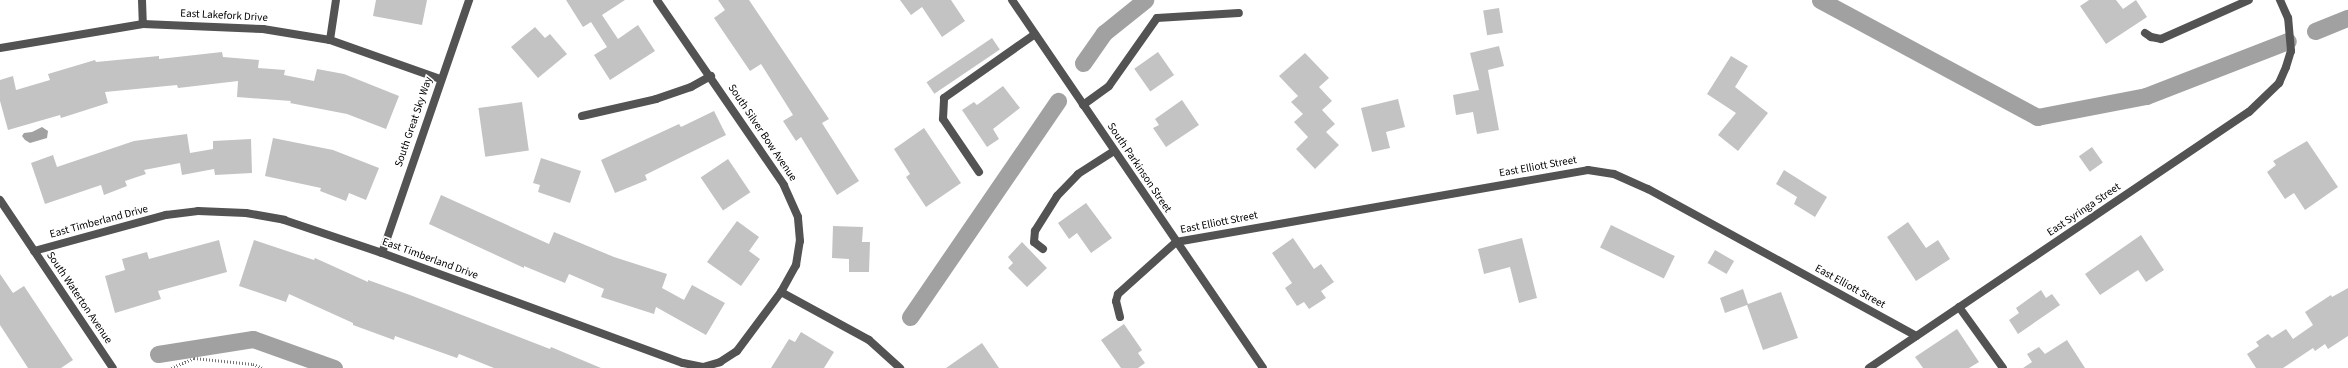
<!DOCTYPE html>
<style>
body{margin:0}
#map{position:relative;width:2348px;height:368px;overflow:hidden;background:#fff;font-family:"Source Sans 3",sans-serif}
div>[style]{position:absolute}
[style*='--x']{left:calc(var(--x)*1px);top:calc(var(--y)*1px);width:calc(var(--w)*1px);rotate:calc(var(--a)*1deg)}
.water>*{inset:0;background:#a1a1a1}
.canal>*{height:17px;margin:-8.5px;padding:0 8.5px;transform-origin:8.5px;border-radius:8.5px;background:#a1a1a1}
.building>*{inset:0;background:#c3c3c3;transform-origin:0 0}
.path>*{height:2.5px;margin-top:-1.25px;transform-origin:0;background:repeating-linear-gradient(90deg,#757575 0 1px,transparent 0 3px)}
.lane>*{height:8px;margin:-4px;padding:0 4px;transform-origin:4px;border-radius:4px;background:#535353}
.street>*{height:8px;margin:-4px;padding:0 4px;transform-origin:4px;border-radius:4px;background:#535353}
span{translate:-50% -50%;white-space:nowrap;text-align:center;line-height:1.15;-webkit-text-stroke:3.5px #fff;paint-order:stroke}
.street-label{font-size:11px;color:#000}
</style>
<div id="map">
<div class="water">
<i style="clip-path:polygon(42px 127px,48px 131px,47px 138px,30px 143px,25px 140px,22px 136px,24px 133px,32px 132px)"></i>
</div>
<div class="canal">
<i style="--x:1820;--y:0;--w:247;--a:28.3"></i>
<i style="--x:2037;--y:117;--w:111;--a:-10.9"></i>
<i style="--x:2146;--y:96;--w:152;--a:-21.2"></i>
<i style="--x:2315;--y:31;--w:35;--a:-22"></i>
<i style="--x:1083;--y:63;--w:37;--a:-55"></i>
<i style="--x:1104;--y:33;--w:53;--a:-38.8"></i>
<i style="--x:910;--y:317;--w:262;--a:-55.6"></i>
<i style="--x:158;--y:354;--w:96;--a:-9"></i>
<i style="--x:253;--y:339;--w:86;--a:19.7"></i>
</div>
<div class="building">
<i style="clip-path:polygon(376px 0,427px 0,422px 25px,373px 16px)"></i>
<i style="clip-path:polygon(566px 0,625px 0,602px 15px,618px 39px,638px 25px,655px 51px,610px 80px,594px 55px,607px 47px,591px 22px,583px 27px)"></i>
<i style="clip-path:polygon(718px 0,749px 0,829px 119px,822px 123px,859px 181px,837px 195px,801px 137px,796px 141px,783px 121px,793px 115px,761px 64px,750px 71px,714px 18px,725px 10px)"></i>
<i style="clip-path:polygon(900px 0,951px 0,965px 21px,942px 37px,922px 7px,911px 15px)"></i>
<i style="clip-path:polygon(2089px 0,2116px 0,2123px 9px,2136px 0,2147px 17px,2106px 44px,2080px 6px)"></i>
<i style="left:1499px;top:8px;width:25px;height:16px;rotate:81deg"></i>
<i style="clip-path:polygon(535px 27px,545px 38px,550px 34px,567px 54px,538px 78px,511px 47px)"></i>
<i style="left:992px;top:38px;width:14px;height:79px;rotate:56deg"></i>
<i style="clip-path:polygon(1499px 46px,1504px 66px,1488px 70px,1499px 130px,1477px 134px,1473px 112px,1456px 115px,1453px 95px,1479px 90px,1470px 53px)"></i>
<i style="clip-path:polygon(222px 52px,223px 57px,259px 60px,258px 68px,285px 70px,284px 75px,314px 81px,317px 69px,344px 74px,399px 96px,386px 129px,347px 114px,290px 103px,291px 101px,237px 97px,238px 81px,178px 88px,177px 85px,105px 92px,108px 103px,61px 118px,60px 115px,8px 130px,0 101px,0 80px,13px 76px,16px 90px,50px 80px,48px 74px,95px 60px,96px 62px,159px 56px,159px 59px)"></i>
<i style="left:1158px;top:52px;width:28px;height:29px;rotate:55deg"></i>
<i style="clip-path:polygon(1305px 53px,1329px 78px,1319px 87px,1332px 101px,1322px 110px,1335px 124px,1326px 132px,1339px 145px,1315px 169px,1296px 149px,1308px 137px,1294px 122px,1303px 114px,1291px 102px,1298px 96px,1279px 76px)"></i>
<i style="clip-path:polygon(1731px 56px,1748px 66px,1735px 87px,1768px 113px,1738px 151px,1718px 135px,1736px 113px,1707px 94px)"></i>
<i style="clip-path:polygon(1003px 86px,1020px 108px,993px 129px,999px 139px,987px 147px,962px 110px,974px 102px,977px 105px)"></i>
<i style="clip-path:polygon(1398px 99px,1405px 127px,1386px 132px,1390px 148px,1372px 152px,1361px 108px)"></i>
<i style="clip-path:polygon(1182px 100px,1199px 125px,1166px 147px,1153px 128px,1159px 125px,1155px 119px)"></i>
<i style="left:522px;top:102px;width:49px;height:44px;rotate:82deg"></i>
<i style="clip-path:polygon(714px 111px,726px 135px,645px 175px,647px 180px,615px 193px,601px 160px,679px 124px,681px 127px)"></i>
<i style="clip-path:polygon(924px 128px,961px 183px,926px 207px,906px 177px,910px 174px,894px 149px)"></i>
<i style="clip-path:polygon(187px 134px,190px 153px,213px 149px,213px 141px,251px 139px,252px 173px,215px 175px,214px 169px,182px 175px,180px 163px,144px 170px,146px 174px,125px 181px,127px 186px,104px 195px,101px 185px,45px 204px,31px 163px,53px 155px,57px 167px,134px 141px)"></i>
<i style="clip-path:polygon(273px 138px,333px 150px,379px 168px,366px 200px,349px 193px,346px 201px,320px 191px,321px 188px,265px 176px)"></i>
<i style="clip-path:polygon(2307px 141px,2338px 187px,2305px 210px,2294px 193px,2285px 199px,2267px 172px,2276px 165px,2273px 161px)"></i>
<i style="left:2092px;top:147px;width:19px;height:16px;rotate:55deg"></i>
<i style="clip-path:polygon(541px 158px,581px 171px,570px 203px,538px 192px,540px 185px,533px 183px)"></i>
<i style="left:728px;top:159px;width:40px;height:33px;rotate:56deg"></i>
<i style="clip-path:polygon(1784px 170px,1827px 197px,1815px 217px,1794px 204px,1797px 197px,1776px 184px)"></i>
<i style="clip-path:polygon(441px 195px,549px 244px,554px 232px,614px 257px,667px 274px,662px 288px,684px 300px,692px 285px,725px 303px,706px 335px,656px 307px,654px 314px,601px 297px,604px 289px,569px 274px,565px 283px,524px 266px,524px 268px,429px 224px)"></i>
<i style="clip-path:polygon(1086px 203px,1112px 238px,1091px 253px,1077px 233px,1069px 239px,1058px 223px)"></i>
<i style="clip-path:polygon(737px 221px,759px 237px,749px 251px,760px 259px,741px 286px,707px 262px)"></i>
<i style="clip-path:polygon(1908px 222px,1926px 248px,1938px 240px,1950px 259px,1916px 281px,1887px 237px)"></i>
<i style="left:1611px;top:225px;width:71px;height:25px;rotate:26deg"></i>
<i style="clip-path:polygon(833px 226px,863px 227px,862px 242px,870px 242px,869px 272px,849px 272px,849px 259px,832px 258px)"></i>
<i style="clip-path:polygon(2141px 235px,2164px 270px,2146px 282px,2138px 270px,2100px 295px,2085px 274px)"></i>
<i style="clip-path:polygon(1293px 238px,1314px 269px,1321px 264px,1334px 282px,1321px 291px,1326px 298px,1309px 309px,1304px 302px,1297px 306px,1285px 288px,1292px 283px,1272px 253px)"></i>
<i style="clip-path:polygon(1522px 238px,1537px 298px,1519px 303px,1510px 267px,1484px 274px,1478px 249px)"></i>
<i style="clip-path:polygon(219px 240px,227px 272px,158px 291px,161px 299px,115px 313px,105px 276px,125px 270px,122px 259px,147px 252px,149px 259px)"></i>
<i style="clip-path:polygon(254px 240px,314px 260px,315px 258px,368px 282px,368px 280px,410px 295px,550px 349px,551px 347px,601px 368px,494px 368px,459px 354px,457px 358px,395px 336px,394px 340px,353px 325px,353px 323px,289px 294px,286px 302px,239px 286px)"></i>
<i style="clip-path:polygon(1022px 242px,1047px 268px,1027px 287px,1008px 268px,1013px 263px,1008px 257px)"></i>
<i style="left:1715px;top:250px;width:22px;height:15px;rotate:30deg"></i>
<i style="clip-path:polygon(0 274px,13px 293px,24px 286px,73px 360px,61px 368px,28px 368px,0 325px)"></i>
<i style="clip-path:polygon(2348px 288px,2348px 336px,2328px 349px,2325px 344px,2315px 351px,2313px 348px,2283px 368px,2256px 368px,2247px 354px,2259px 346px,2256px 342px,2268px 334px,2272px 338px,2286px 329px,2293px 339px,2313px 325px,2305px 312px,2331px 295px,2332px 297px)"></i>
<i style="clip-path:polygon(1743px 289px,1748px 304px,1781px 292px,1798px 338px,1763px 350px,1747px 305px,1725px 313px,1720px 298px)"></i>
<i style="clip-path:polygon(2041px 290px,2046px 298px,2052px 294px,2060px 305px,2018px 334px,2009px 320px,2019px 313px,2016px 308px)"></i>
<i style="clip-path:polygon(1124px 324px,1142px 350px,1138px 353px,1145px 363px,1138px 368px,1121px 368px,1101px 340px)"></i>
<i style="clip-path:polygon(1957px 329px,1979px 362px,1969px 368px,1923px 368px,1915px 357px)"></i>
<i style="clip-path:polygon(801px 332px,834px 352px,824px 368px,771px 368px,789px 339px,795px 342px)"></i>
<i style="clip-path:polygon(2067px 340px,2085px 368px,2023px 368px,2032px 362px,2027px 354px,2039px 347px,2045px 354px)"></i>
<i style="clip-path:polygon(982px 343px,999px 368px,946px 368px)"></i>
</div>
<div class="path">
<i style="--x:171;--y:368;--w:25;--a:-23"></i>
<i style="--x:194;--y:358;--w:59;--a:5.8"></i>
<i style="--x:253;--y:364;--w:11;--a:22"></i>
</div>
<div class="lane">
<i style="--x:2145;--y:33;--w:7;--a:34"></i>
<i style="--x:2151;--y:37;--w:10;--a:11"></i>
<i style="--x:2161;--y:39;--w:96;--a:-23.9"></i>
<i style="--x:1083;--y:105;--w:32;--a:-36"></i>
<i style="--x:1109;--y:86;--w:83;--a:-54.8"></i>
<i style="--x:1157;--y:18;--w:82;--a:-3.5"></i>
<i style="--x:979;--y:172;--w:64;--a:-124.2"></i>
<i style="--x:943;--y:119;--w:21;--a:-87"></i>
<i style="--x:944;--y:98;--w:111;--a:-35.1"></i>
<i style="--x:1043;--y:249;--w:11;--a:-142"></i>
<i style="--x:1034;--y:242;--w:11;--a:-85"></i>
<i style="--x:1035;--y:231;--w:41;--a:-57.8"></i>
<i style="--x:1057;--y:196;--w:30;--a:-46"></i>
<i style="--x:1078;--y:174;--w:43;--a:-32.6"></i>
<i style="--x:1959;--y:307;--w:75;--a:54.2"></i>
<i style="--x:1120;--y:317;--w:16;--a:-104"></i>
<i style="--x:1116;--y:301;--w:7;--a:-74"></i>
<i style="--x:1118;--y:294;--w:78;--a:-41.9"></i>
</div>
<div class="street">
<i style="--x:142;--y:0;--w:24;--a:88"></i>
<i style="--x:1012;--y:0;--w:445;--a:55.7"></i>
<i style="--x:330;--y:40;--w:40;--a:-81.5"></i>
<i style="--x:0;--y:48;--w:145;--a:-9.5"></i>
<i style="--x:143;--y:24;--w:120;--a:2.4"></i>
<i style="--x:263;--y:29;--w:68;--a:9.3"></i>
<i style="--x:330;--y:40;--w:117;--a:19.5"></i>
<i style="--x:582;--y:116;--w:76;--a:-12.9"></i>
<i style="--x:656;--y:99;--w:37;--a:-19"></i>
<i style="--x:691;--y:87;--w:23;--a:-29"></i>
<i style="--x:0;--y:200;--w:202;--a:56.1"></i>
<i style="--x:1176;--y:242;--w:418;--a:-9.9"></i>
<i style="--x:1588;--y:170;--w:26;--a:9"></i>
<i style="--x:1614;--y:174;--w:37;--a:24"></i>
<i style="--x:1648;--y:189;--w:306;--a:28.7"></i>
<i style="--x:34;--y:251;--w:137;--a:-15.3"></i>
<i style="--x:166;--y:215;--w:32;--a:-7"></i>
<i style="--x:198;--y:211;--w:48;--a:2.4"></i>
<i style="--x:246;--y:213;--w:39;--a:10"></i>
<i style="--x:284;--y:220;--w:103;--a:18.6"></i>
<i style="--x:382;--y:253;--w:320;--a:20.1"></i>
<i style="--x:683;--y:363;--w:20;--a:11"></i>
<i style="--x:703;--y:367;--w:18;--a:-16"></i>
<i style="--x:720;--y:362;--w:20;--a:-33"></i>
<i style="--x:737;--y:351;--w:74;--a:-53.3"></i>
<i style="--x:781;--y:292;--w:31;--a:-61"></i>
<i style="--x:796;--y:265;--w:24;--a:-81"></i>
<i style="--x:800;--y:241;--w:24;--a:-95"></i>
<i style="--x:798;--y:217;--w:35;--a:-114"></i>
<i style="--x:784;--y:185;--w:224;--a:-124.5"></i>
<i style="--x:382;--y:253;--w:268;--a:-71"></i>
<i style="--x:781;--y:292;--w:100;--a:28.6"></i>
<i style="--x:869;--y:340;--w:42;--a:42.1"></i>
<i style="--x:1869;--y:368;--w:458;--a:-34"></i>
<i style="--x:2249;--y:112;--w:42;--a:-44"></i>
<i style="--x:2279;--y:83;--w:17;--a:-66"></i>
<i style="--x:2286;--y:67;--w:17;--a:-73"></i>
<i style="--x:2291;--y:51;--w:33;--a:-95"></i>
<i style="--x:2288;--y:18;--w:20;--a:-114"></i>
</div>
<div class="street-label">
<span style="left:224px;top:16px;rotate:3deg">East Lakefork Drive</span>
<span style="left:414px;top:122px;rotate:-71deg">South Great Sky Way</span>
<span style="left:762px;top:133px;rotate:56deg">South Silver Bow Avenue</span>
<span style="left:1538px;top:167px;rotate:-10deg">East Elliott Street</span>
<span style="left:1139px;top:168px;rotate:56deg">South Parkinson Street</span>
<span style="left:2084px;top:210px;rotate:-34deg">East Syringa Street</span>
<span style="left:99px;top:222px;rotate:-15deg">East Timberland Drive</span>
<span style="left:1219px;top:223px;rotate:-11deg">East Elliott Street</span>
<span style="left:430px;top:259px;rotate:20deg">East Timberland Drive</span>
<span style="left:1850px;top:287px;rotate:29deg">East Elliott Street</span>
<span style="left:79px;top:298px;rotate:56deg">South Waterton Avenue</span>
</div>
</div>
